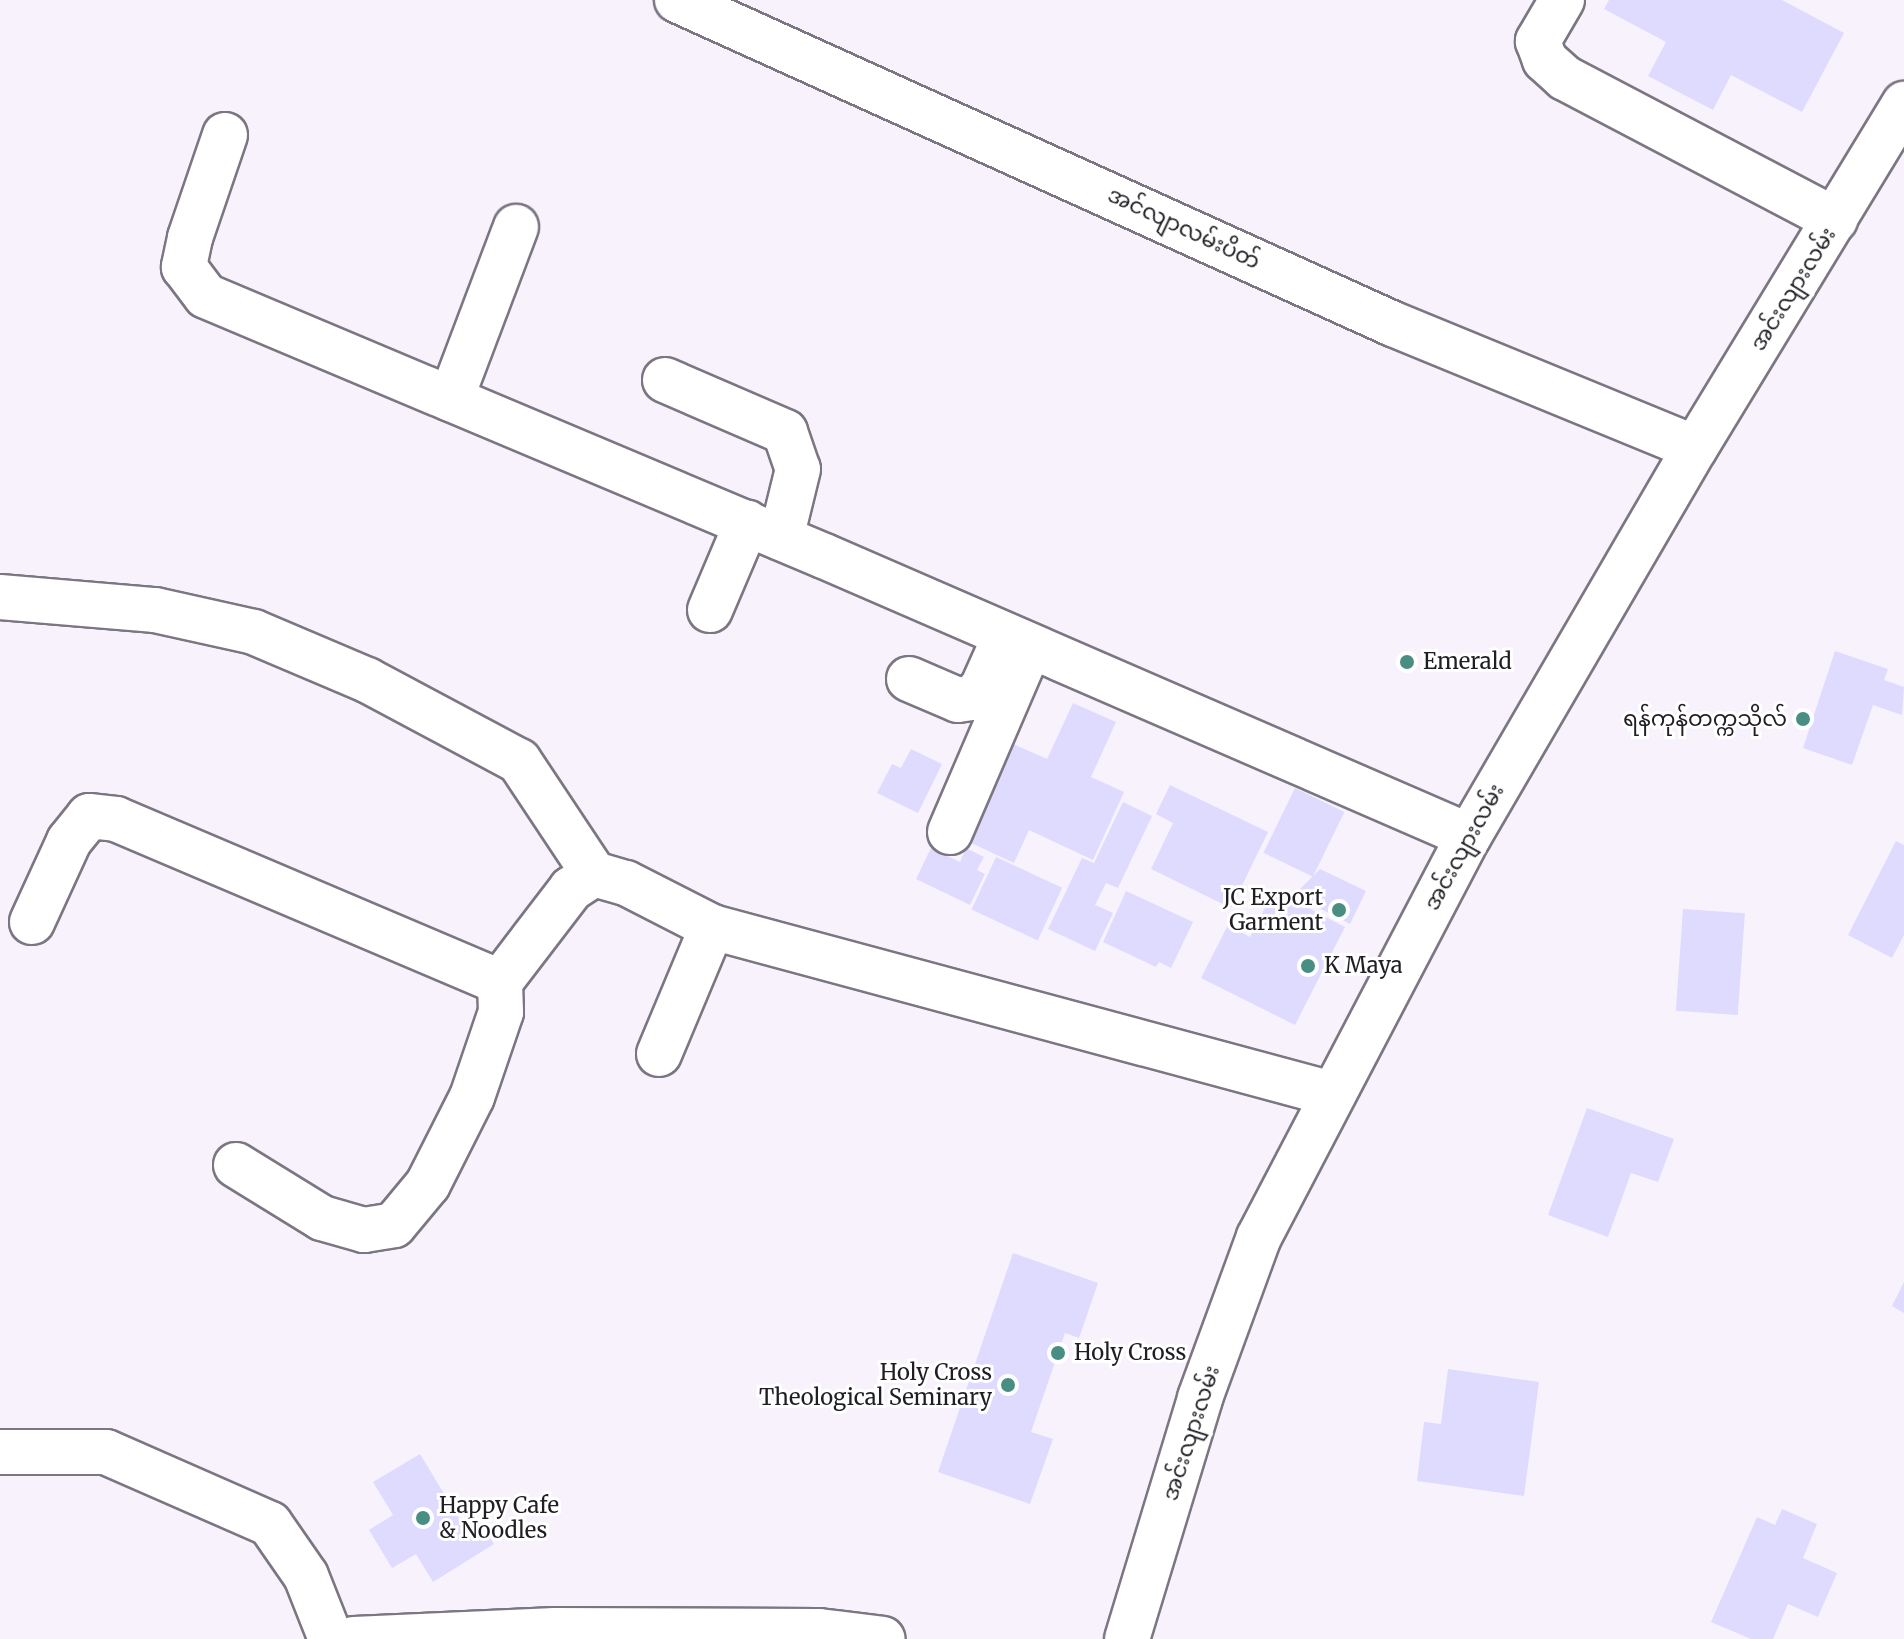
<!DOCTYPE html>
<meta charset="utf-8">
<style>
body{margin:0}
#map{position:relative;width:1904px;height:1639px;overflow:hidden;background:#f8f2fd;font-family:Merriweather,"Noto Sans Myanmar",serif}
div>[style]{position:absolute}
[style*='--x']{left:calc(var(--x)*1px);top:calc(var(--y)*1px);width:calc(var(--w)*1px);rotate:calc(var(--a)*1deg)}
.building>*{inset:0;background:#dedbfe;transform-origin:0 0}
.roads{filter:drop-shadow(2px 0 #7c7682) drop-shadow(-2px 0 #7c7682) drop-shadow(0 2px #7c7682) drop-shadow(0 -2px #7c7682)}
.minor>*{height:44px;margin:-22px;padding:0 22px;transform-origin:22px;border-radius:22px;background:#fff}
.major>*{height:44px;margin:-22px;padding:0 22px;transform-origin:22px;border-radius:22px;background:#fff}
.dots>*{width:22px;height:22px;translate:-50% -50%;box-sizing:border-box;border:4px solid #fff;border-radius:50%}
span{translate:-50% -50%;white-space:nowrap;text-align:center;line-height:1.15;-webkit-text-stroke:6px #fff;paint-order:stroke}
.street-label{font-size:22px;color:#201e23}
.poi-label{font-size:22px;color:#201e23}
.left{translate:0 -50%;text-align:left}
.right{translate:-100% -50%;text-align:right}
</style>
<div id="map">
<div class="building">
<i style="clip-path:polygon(1609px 0,1782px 0,1844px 33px,1802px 112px,1731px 75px,1713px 110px,1648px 76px,1666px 42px,1604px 9px)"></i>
<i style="clip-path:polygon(1835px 651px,1888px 669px,1884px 680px,1904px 687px,1902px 715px,1873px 705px,1852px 765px,1803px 748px)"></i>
<i style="clip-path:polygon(1073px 703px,1116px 722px,1091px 777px,1124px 792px,1093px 860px,1029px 830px,1014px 863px,967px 841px,1011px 743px,1047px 759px)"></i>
<i style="clip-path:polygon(911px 749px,942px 764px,918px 813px,877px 793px,892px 764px,901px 768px)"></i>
<i style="clip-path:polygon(1170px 785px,1268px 832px,1231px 908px,1151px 869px,1173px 823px,1156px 814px)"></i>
<i style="left:1295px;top:788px;width:55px;height:72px;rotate:26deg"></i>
<i style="clip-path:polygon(1123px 802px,1152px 816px,1118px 888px,1106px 883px,1095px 905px,1113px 913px,1095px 951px,1048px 929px,1082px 858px,1094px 863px)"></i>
<i style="clip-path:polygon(1896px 841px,1904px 845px,1904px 935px,1892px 958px,1848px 935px)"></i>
<i style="clip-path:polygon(931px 848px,960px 862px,966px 848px,984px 857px,977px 870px,985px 874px,970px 905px,916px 879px)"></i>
<i style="left:996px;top:857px;width:73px;height:58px;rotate:25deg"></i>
<i style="clip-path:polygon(1320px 869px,1366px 891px,1350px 924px,1294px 895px)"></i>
<i style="clip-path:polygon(1274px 890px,1345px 927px,1295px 1025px,1201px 978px,1228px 925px,1250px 937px)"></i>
<i style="clip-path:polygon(1126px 891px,1193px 922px,1171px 968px,1159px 962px,1156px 967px,1103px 942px)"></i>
<i style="left:1683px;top:909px;width:62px;height:102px;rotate:4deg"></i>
<i style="clip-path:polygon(1587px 1108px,1674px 1139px,1658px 1182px,1631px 1173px,1608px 1237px,1548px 1215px)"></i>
<i style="clip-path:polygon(1013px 1253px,1098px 1283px,1079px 1338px,1065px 1333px,1031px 1432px,1053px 1439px,1030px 1504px,938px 1472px)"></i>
<i style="clip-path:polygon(1904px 1282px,1904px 1313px,1892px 1306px)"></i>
<i style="clip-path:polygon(1448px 1369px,1539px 1382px,1524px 1496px,1417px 1481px,1424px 1422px,1441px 1424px)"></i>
<i style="clip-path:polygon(420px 1454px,460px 1520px,474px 1511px,494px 1544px,433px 1582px,416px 1554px,392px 1568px,369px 1530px,393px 1515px,373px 1482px)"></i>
<i style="clip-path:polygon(1782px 1509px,1817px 1524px,1803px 1558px,1837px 1573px,1818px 1617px,1788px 1604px,1773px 1639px,1751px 1639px,1711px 1622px,1757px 1517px,1775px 1525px)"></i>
</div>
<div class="roads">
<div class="minor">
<i style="--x:677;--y:0;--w:786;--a:24.35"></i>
<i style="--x:1393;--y:324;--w:326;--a:22.3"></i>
<i style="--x:1562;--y:0;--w:48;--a:120.3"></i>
<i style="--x:1538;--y:41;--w:20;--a:70"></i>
<i style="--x:1545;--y:60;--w:27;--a:42"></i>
<i style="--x:1565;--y:78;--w:305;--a:27.7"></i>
<i style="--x:225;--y:135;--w:109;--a:108.8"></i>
<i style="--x:190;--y:238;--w:30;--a:102"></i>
<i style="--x:184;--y:267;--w:36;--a:53"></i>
<i style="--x:206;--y:296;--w:670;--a:22.82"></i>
<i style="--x:824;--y:556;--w:703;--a:23.47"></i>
<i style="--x:665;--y:380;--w:131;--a:23.4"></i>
<i style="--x:785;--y:432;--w:39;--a:71"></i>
<i style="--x:798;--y:469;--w:71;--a:103.8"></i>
<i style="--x:451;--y:399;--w:184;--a:-69.3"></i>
<i style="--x:0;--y:597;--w:156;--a:4.8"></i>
<i style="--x:155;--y:610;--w:101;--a:12.5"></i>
<i style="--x:254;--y:632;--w:123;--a:23"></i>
<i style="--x:367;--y:680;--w:172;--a:28.1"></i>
<i style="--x:519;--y:761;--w:136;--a:56.4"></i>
<i style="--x:710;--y:610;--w:95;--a:-67"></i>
<i style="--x:909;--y:679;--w:53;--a:23.2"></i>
<i style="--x:958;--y:700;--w:14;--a:-8"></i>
<i style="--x:972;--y:698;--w:14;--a:-45"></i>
<i style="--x:982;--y:688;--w:51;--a:-65.9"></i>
<i style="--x:950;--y:832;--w:202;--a:-66.7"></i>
<i style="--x:32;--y:922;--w:89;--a:-65.4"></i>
<i style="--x:69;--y:841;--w:32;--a:-51"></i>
<i style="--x:89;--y:816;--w:27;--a:6"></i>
<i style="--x:116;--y:819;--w:417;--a:23"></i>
<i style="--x:500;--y:982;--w:117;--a:-52.6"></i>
<i style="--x:571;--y:889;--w:27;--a:-33"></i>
<i style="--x:594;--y:874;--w:33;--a:16"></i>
<i style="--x:626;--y:883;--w:97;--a:27.1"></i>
<i style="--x:712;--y:927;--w:642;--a:15.08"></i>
<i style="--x:659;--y:1054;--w:138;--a:-67.3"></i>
<i style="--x:236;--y:1165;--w:101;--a:31.6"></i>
<i style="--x:322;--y:1218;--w:44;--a:15.9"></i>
<i style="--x:364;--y:1230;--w:30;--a:-9"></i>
<i style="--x:394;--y:1225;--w:53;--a:-50.3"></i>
<i style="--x:428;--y:1184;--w:97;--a:-63.2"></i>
<i style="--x:472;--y:1097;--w:90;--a:-71.2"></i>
<i style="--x:501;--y:1012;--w:30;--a:-92"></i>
<i style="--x:0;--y:1452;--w:106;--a:0"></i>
<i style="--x:106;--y:1452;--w:179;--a:23.7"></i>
<i style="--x:270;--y:1524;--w:63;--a:55.3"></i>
<i style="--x:306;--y:1576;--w:68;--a:68.4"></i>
<i style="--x:354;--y:1639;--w:201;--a:-2.6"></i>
<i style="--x:555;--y:1630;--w:264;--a:0.2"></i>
<i style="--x:819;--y:1631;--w:64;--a:7.1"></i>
</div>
<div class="major">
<i style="--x:1127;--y:1639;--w:252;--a:-73.1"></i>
<i style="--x:1200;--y:1398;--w:171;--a:-69.9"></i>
<i style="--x:1259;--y:1237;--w:453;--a:-62.4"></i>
<i style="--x:1469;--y:836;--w:449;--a:-59.8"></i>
<i style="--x:1695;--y:448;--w:403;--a:-58.7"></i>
</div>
</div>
<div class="dots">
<i style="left:1407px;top:662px;background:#498e83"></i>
<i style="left:1803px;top:719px;background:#498e83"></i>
<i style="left:1339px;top:910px;background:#498e83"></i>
<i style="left:1308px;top:966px;background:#498e83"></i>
<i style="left:1058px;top:1353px;background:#498e83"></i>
<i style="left:1008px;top:1385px;background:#498e83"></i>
<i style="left:423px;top:1518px;background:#498e83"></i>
</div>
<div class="street-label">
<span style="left:1184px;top:228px;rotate:25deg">အင်လျာလမ်းပိတ်</span>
<span style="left:1793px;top:289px;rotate:-58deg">အင်းလျားလမ်း</span>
<span style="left:1464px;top:847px;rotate:-61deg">အင်းလျားလမ်း</span>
<span style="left:1191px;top:1433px;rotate:-72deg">အင်းလျားလမ်း</span>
</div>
<div class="poi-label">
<span class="left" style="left:1423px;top:662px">Emerald</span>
<span class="right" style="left:1787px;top:719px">ရန်ကုန်တက္ကသိုလ်</span>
<span class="right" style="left:1323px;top:910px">JC Export<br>Garment</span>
<span class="left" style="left:1324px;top:966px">K Maya</span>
<span class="left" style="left:1074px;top:1353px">Holy Cross</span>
<span class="right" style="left:992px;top:1385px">Holy Cross<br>Theological Seminary</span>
<span class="left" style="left:439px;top:1518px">Happy Cafe<br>&amp; Noodles</span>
</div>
</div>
